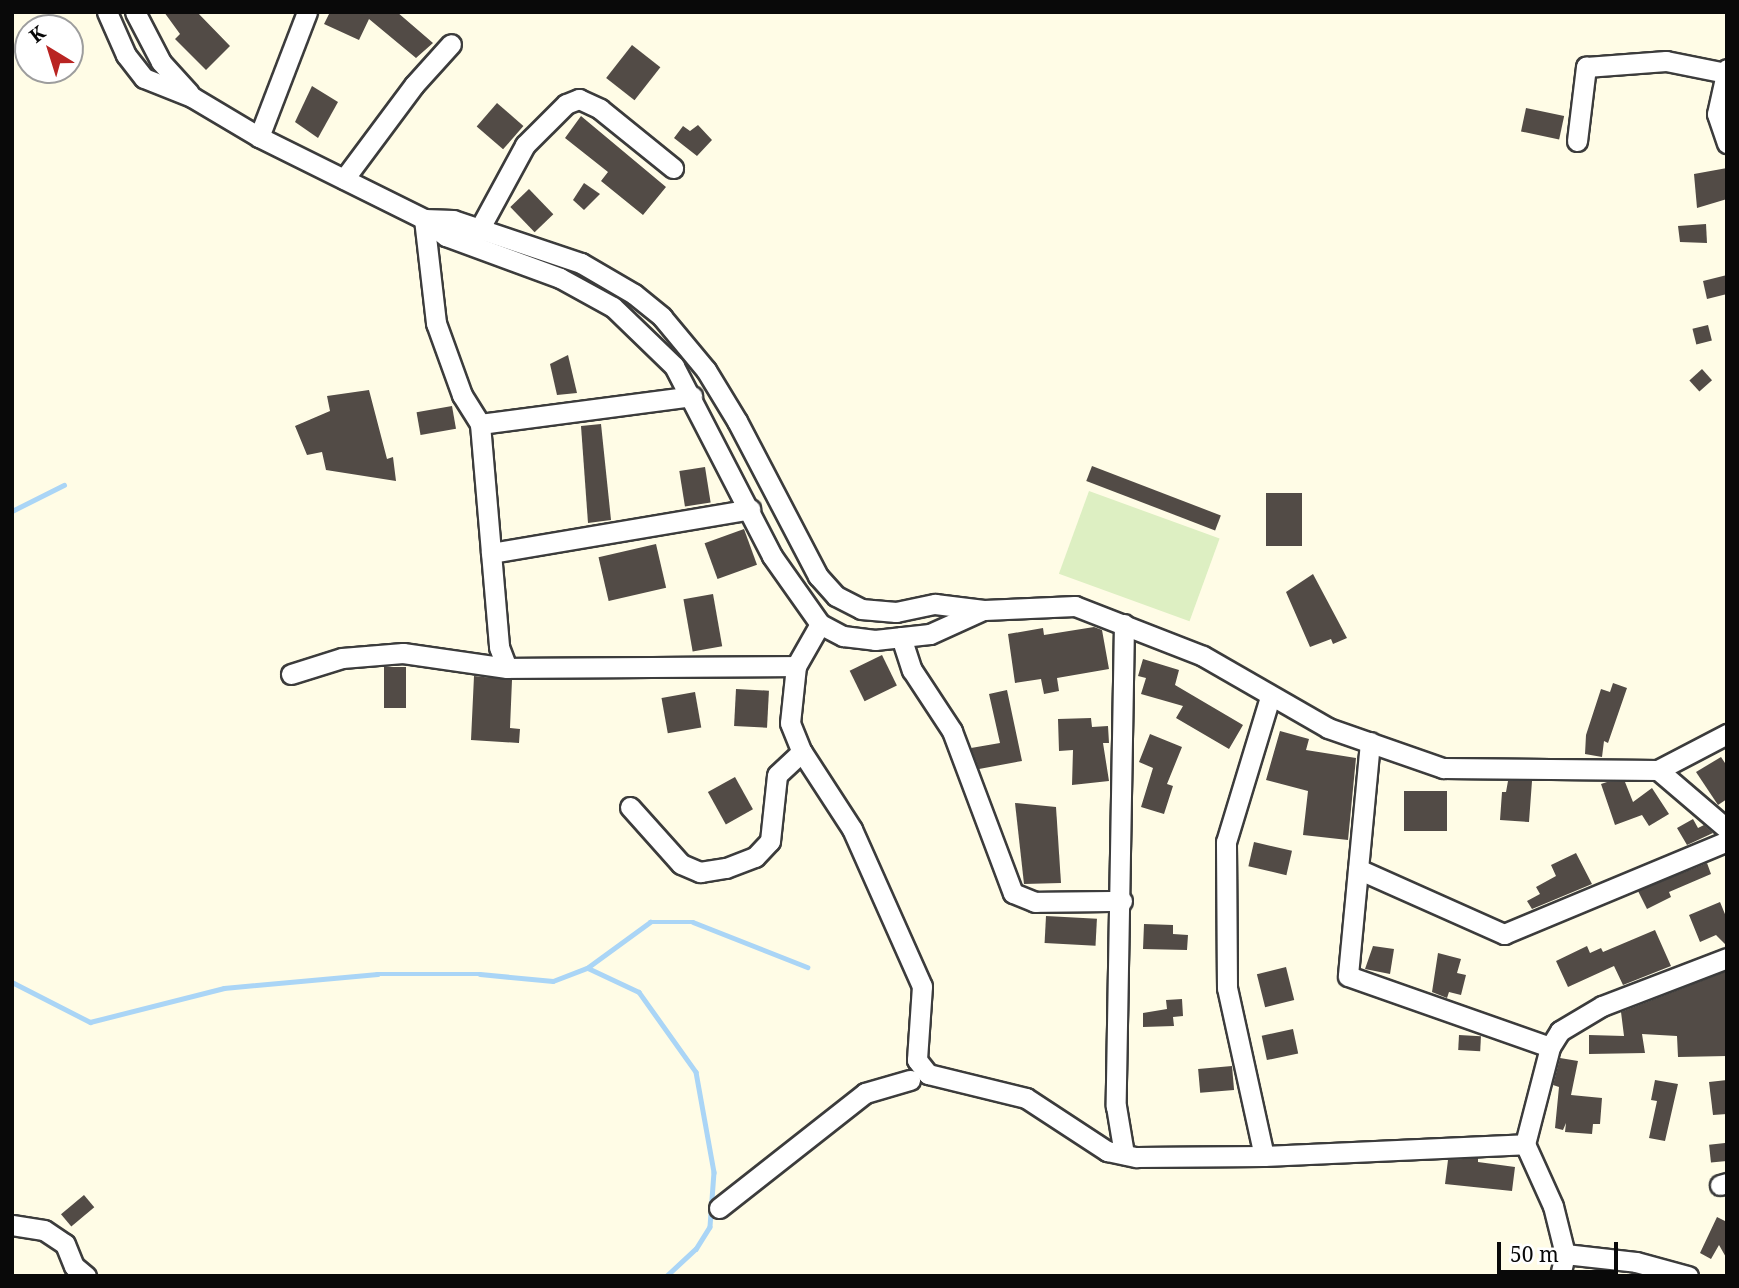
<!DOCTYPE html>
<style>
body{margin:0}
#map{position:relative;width:1739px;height:1288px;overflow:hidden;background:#fffce6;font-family:"Noto Serif",serif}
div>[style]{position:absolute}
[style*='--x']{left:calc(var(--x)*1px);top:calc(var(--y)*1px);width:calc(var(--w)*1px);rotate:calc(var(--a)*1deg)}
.pitch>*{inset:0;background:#ddefc2;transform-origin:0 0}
.stream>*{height:4.5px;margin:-2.25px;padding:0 2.25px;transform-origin:2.25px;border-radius:2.25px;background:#aad5f6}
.building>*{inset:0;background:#524b46;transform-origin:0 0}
.roads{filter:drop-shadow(2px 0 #3c3c3c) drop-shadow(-2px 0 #3c3c3c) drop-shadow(0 2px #3c3c3c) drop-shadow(0 -2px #3c3c3c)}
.minor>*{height:19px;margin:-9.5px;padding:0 9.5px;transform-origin:9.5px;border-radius:9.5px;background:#fff}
span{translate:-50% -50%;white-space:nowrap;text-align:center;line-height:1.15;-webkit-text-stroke:7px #fff;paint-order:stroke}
.frame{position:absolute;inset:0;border:14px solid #090909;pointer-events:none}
.north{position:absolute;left:14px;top:14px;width:70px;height:70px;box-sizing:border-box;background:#fff;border:2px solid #9d9d9d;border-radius:50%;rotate:322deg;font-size:19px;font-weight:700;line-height:28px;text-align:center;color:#090909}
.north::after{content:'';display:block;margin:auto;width:24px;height:32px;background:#b92422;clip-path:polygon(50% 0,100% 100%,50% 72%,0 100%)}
.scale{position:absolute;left:1497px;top:1242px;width:121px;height:32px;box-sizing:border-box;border:4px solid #090909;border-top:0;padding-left:9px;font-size:21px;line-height:24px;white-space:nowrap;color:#090909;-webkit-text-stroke:5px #fff;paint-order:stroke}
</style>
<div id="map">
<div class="pitch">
<i style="left:1089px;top:491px;width:139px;height:88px;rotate:20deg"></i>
</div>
<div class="stream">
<i style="--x:12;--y:511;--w:58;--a:-26.6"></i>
<i style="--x:588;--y:968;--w:56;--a:25.2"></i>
<i style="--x:639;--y:992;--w:98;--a:54.5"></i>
<i style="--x:696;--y:1072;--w:102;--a:79.8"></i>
<i style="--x:714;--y:1172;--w:55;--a:94.2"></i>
<i style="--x:710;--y:1227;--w:26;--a:122"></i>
<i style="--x:696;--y:1249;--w:40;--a:137"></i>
<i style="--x:12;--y:982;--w:88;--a:27.1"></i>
<i style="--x:90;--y:1022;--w:138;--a:-14.2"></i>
<i style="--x:224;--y:988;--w:154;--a:-5.2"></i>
<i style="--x:377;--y:974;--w:103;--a:0"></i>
<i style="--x:480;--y:974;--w:73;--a:5.5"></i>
<i style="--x:553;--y:981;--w:36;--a:-21"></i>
<i style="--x:587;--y:968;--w:78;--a:-36.1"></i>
<i style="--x:650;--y:922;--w:43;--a:0"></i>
<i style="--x:693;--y:922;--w:123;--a:21.5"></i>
</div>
<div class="building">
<i style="clip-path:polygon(164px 12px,197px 12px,230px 46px,206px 70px,175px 39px,180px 34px)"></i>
<i style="clip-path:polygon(330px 12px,397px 12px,433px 43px,416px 58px,369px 19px,359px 40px,324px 24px)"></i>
<i style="left:632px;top:45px;width:36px;height:42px;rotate:38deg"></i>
<i style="clip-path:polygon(312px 86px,338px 102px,318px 138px,295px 122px)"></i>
<i style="left:497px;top:103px;width:35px;height:31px;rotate:41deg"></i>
<i style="left:1526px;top:108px;width:39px;height:24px;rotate:12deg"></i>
<i style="clip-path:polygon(581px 116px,666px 187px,643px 215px,601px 181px,608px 172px,565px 138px)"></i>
<i style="clip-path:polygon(698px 125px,712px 140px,697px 156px,674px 138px,683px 126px,690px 131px)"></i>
<i style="clip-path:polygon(1727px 168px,1727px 199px,1697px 208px,1694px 174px)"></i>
<i style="clip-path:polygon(584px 183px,600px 194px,584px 210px,573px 200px)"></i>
<i style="left:529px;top:189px;width:35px;height:26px;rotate:46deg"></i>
<i style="clip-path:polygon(1706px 224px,1707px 243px,1680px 242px,1678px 226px)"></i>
<i style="clip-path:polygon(1727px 275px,1727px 294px,1707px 299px,1703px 281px)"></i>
<i style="left:1708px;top:325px;width:16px;height:16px;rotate:76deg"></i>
<i style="clip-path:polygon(568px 355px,577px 393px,557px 395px,550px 364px)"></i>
<i style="left:1702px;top:369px;width:15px;height:17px;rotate:48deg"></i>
<i style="clip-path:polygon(369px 390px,387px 459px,393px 457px,396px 481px,326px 470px,322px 452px,307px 455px,295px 426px,330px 411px,327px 396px)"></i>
<i style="left:452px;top:406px;width:23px;height:36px;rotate:80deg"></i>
<i style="clip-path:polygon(601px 424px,611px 520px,588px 523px,581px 426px)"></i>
<i style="left:1092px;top:466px;width:138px;height:16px;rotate:21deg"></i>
<i style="left:705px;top:467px;width:36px;height:26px;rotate:81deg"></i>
<i style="left:1266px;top:493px;width:36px;height:53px"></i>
<i style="left:744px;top:529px;width:38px;height:42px;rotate:70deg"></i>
<i style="left:656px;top:544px;width:45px;height:59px;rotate:77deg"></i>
<i style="clip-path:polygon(1313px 574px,1347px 638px,1333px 644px,1331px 639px,1310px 647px,1286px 592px)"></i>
<i style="left:713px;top:594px;width:53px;height:30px;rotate:80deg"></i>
<i style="clip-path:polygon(1094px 627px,1102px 630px,1109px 669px,1057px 678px,1059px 691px,1044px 694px,1041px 679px,1015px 683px,1008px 634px,1043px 628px,1044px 635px)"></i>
<i style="left:882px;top:655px;width:34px;height:36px;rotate:64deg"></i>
<i style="clip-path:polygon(1143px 659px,1179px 670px,1175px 685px,1243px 725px,1229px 749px,1176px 718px,1183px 706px,1141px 694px,1146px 678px,1138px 676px)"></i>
<i style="left:384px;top:667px;width:22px;height:41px"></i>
<i style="clip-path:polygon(474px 676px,512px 680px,510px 728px,520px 729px,519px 743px,471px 740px)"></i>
<i style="clip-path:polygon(1613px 683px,1627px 688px,1608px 743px,1604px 741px,1602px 757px,1585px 754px,1586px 735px,1601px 689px,1610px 692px)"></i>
<i style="left:736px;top:689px;width:33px;height:37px;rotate:3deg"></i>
<i style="clip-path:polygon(1007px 690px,1022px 761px,979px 769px,971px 748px,1000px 743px,989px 694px)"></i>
<i style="left:695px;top:692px;width:36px;height:34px;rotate:80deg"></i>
<i style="clip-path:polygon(1091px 718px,1092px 727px,1108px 726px,1109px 743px,1103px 743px,1109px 781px,1072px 785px,1073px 750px,1059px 751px,1058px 719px)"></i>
<i style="clip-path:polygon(1280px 731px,1309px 739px,1306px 750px,1356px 758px,1348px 840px,1303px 835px,1308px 791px,1266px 780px)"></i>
<i style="clip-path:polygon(1150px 734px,1182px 747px,1167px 784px,1173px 786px,1164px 814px,1141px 807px,1153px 768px,1139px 762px)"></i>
<i style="clip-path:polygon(1721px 757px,1727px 766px,1727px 799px,1718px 805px,1696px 772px)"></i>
<i style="left:735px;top:777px;width:37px;height:31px;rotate:61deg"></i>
<i style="clip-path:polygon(1508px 781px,1532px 781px,1529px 822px,1500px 820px,1502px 792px,1506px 792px)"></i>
<i style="clip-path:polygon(1607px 782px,1625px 782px,1633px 802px,1652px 788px,1669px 814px,1649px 826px,1642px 815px,1615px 825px,1601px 784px)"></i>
<i style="left:1404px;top:791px;width:43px;height:40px"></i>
<i style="clip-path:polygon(1015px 803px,1056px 807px,1061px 883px,1024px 884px)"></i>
<i style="clip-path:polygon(1693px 819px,1698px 828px,1704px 825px,1713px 833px,1687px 845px,1677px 828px)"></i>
<i style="left:1254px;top:842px;width:39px;height:25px;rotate:13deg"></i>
<i style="clip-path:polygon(1576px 853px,1592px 884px,1532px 909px,1527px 901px,1540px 894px,1536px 887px,1556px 876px,1551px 865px)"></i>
<i style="clip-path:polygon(1707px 863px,1711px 874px,1669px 892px,1671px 897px,1647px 909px,1638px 891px)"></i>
<i style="clip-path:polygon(1720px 902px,1727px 919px,1727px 946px,1716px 935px,1700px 942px,1689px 915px)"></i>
<i style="left:1046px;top:916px;width:51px;height:27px;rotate:3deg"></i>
<i style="clip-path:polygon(1144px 924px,1173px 925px,1173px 934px,1188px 935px,1187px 950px,1143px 949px)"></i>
<i style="clip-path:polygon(1655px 930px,1671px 966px,1623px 985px,1614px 966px,1568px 987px,1556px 961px,1587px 946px,1590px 953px,1601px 948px,1603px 952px)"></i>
<i style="clip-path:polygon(1373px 946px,1394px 949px,1390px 974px,1365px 969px)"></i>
<i style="clip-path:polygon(1438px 953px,1461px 959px,1457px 973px,1466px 975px,1461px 995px,1449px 992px,1447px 998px,1432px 992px)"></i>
<i style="left:1286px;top:967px;width:34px;height:30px;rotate:76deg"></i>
<i style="clip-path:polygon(1727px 971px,1727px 1056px,1678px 1057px,1677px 1036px,1642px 1034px,1645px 1053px,1589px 1054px,1589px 1035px,1624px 1036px,1621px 1012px)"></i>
<i style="clip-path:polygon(1182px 999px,1183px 1016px,1173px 1017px,1174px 1026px,1143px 1027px,1143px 1013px,1167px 1009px,1166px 1000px)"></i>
<i style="left:1293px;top:1029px;width:25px;height:32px;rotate:78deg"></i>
<i style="left:1459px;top:1035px;width:22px;height:15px;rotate:3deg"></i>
<i style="clip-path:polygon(1560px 1058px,1578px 1061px,1571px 1095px,1602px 1098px,1600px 1124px,1593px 1124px,1592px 1134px,1565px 1132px,1566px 1123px,1563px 1130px,1555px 1128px,1559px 1087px,1553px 1085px)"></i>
<i style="left:1232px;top:1066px;width:24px;height:34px;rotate:85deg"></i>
<i style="clip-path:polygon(1655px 1080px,1678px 1084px,1665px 1141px,1649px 1138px,1657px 1101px,1651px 1100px)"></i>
<i style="clip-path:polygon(1727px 1080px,1727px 1114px,1713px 1115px,1709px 1082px)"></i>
<i style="left:1725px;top:1143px;width:18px;height:16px;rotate:84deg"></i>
<i style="clip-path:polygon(1478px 1158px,1478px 1162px,1515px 1167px,1512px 1191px,1445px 1184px,1448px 1160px)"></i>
<i style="left:84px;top:1195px;width:16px;height:30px;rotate:50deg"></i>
<i style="clip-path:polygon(1717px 1217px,1727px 1222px,1727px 1259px,1719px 1245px,1711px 1259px,1700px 1253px)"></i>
</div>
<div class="roads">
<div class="minor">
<i style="--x:107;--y:12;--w:47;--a:66.2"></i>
<i style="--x:126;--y:55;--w:29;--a:52"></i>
<i style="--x:144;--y:78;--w:52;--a:21.6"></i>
<i style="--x:192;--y:97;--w:78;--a:30.8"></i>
<i style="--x:259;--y:137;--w:184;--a:26.4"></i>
<i style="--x:424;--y:219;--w:28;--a:38"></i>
<i style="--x:446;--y:236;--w:121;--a:20.2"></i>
<i style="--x:560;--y:278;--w:60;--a:28.7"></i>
<i style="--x:613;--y:307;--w:85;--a:44"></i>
<i style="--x:674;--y:366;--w:214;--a:62.7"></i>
<i style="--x:772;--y:556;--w:83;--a:54.8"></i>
<i style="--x:820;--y:624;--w:26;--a:28"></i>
<i style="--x:843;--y:636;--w:32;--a:7"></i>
<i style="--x:875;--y:640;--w:55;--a:-6.2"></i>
<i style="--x:930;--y:634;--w:58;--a:-24.4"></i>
<i style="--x:135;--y:12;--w:56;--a:62.5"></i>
<i style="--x:161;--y:62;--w:42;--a:47.9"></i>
<i style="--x:1727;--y:69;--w:46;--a:102.5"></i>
<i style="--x:1717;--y:114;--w:31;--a:71"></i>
<i style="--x:259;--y:137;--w:134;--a:-69"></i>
<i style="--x:1577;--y:141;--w:75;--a:-83.1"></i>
<i style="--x:1586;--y:67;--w:80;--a:-4.3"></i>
<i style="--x:1666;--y:61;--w:61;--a:11.3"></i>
<i style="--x:344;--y:179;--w:117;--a:-53.3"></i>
<i style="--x:414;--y:85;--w:55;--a:-47.9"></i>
<i style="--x:424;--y:219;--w:29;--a:2"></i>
<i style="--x:453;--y:220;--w:135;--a:18.6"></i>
<i style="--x:581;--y:263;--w:61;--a:30.3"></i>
<i style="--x:634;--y:294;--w:36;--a:39"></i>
<i style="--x:662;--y:317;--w:69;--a:50.3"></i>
<i style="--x:706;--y:370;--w:60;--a:58.7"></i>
<i style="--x:737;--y:421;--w:175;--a:62.4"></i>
<i style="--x:818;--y:576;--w:27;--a:48"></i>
<i style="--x:836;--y:596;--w:28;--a:27"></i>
<i style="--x:861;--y:609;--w:35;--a:5"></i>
<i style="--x:896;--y:612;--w:40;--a:-12"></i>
<i style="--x:935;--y:604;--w:49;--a:7"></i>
<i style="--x:984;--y:610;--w:91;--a:-2.5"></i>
<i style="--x:1075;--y:606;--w:137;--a:21.3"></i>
<i style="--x:1203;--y:656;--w:144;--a:29.9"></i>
<i style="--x:1328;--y:728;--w:122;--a:19.2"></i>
<i style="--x:1443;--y:768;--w:215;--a:0.5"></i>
<i style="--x:1658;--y:770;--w:78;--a:-27.6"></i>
<i style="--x:424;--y:219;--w:105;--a:83.4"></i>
<i style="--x:436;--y:323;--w:77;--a:70.1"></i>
<i style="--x:462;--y:395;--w:34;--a:58"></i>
<i style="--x:480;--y:424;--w:224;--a:85.1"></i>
<i style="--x:499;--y:647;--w:22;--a:69"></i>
<i style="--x:507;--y:668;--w:289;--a:-0.4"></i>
<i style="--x:474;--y:239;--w:107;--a:-61.5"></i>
<i style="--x:525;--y:145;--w:58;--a:-45"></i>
<i style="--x:566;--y:104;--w:14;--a:-21"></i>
<i style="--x:579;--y:99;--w:23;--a:25"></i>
<i style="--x:600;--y:109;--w:94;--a:38.9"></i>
<i style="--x:480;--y:424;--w:214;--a:-7.5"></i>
<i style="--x:491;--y:553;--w:263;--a:-9.6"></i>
<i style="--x:820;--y:624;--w:48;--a:119.7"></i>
<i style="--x:796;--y:666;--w:57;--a:96"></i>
<i style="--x:790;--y:723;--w:31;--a:68"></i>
<i style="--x:802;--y:752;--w:92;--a:57"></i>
<i style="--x:852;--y:829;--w:172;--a:66"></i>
<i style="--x:922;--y:986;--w:74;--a:93.9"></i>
<i style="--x:917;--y:1060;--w:18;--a:52"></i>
<i style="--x:928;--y:1074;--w:101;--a:13.8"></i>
<i style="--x:1026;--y:1098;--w:97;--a:33.2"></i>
<i style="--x:1107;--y:1151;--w:30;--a:12"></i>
<i style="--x:1136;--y:1157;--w:128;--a:-0.4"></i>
<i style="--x:1264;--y:1156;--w:261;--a:-2.6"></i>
<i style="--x:1124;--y:624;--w:482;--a:91"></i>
<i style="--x:1116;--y:1106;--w:49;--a:80.5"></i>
<i style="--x:901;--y:637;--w:35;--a:72"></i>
<i style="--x:912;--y:670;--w:73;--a:56.7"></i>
<i style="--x:952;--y:731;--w:173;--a:69.4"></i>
<i style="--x:1013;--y:893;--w:24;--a:22"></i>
<i style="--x:1035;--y:902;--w:87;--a:-0.7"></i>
<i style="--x:291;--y:674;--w:53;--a:-17.4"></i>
<i style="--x:342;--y:658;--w:61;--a:-4.7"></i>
<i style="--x:403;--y:653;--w:105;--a:8.2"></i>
<i style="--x:1370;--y:742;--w:235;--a:95.4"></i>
<i style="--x:1348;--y:976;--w:214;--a:19.4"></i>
<i style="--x:1658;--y:770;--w:91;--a:40.5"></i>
<i style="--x:630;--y:807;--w:76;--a:48.2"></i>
<i style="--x:681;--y:864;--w:21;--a:23"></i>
<i style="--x:700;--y:872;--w:26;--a:-9"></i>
<i style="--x:726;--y:868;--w:31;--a:-21"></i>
<i style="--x:755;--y:857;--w:22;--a:-47"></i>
<i style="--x:770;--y:841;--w:66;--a:-83.9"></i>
<i style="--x:777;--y:775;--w:34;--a:-43"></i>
<i style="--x:1358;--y:869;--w:160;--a:24"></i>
<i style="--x:1504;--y:934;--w:242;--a:-22.6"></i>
<i style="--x:1264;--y:1156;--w:172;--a:-102.4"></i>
<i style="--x:1227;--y:988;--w:146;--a:-90.4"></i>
<i style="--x:1226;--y:842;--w:152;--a:-73.1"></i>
<i style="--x:1720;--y:1185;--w:7;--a:-16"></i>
<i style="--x:719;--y:1208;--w:186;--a:-38.2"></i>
<i style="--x:865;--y:1093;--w:47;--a:-16.1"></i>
<i style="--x:12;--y:1225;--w:32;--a:9"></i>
<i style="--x:44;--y:1230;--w:25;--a:34"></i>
<i style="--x:65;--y:1244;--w:24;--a:68"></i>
<i style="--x:74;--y:1266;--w:16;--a:40"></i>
<i style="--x:1565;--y:1254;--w:71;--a:6.4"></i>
<i style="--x:1636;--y:1262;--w:54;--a:15.1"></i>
<i style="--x:1560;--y:1276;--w:23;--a:-77"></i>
<i style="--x:1565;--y:1254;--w:49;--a:-104"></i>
<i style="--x:1553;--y:1206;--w:68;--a:-114.3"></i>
<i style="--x:1525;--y:1144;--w:100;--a:-75.5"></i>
<i style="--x:1550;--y:1047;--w:19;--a:-58"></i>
<i style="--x:1560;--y:1031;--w:49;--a:-30.8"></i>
<i style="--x:1602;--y:1006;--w:134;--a:-21"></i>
</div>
</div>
<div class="frame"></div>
<div class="north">K</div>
<div class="scale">50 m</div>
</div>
